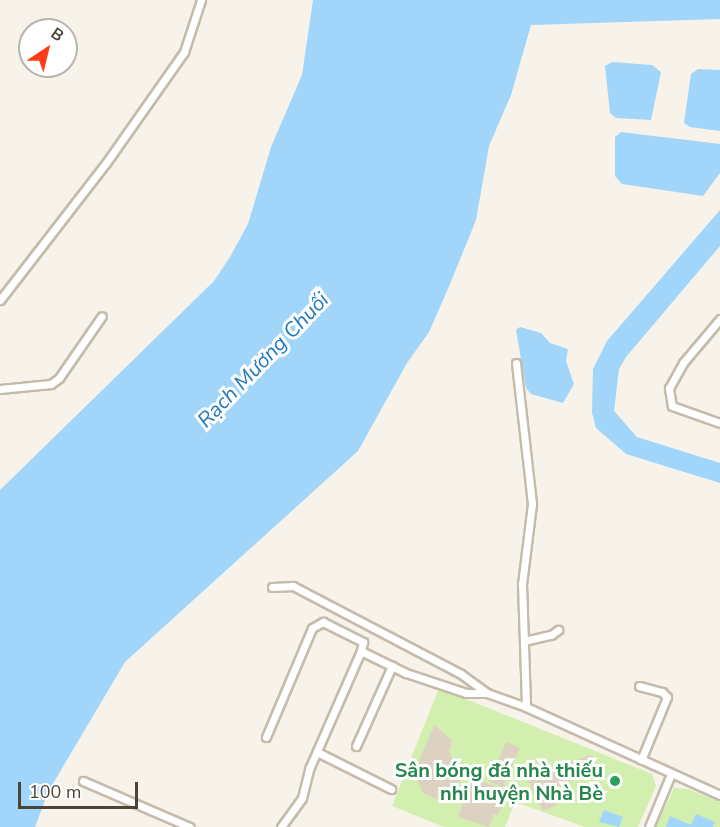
<!DOCTYPE html>
<meta charset="utf-8">
<style>
body{margin:0}
#map{position:relative;width:720px;height:827px;overflow:hidden;background:#f7f3ea;font-family:"Nunito Sans",sans-serif}
div>[style]{position:absolute}
[style*='--x']{left:calc(var(--x)*1px);top:calc(var(--y)*1px);width:calc(var(--w)*1px);rotate:calc(var(--a)*1deg)}
.green>*{inset:0;background:#d2efaf}
.water>*{inset:0;background:#a1d5f9}
.building>*{inset:0;background:#ddd2c1;transform-origin:0 0}
.roads{filter:drop-shadow(2px 0 #c4bbab) drop-shadow(-2px 0 #c4bbab) drop-shadow(0 2px #c4bbab) drop-shadow(0 -2px #c4bbab)}
.minor>*{height:7px;margin:-3.5px;padding:0 3.5px;transform-origin:3.5px;border-radius:3.5px;background:#fff}
.dots>*{width:16px;height:16px;translate:-50% -50%;box-sizing:border-box;border:3px solid #fff;border-radius:50%}
span{translate:-50% -50%;white-space:nowrap;text-align:center;line-height:1.15;-webkit-text-stroke:6px #fff;paint-order:stroke}
.leisure-label{font-size:20px;color:#27864d;font-weight:700}
.right{translate:-100% -50%;text-align:right}
.water-label{font-size:21px;color:#217abd;font-style:italic}
.north{position:absolute;left:18px;top:18px;width:60px;height:60px;box-sizing:border-box;background:#fff;border:2px solid #b7b4af;border-radius:50%;rotate:35deg;font-size:16px;font-weight:700;line-height:24px;text-align:center;color:#4c4437}
.north::after{content:'';display:block;margin:auto;width:21px;height:27px;background:#ff3c19;clip-path:polygon(50% 0,100% 100%,50% 72%,0 100%)}
.scale{position:absolute;left:18px;top:782px;width:120px;height:27px;box-sizing:border-box;border:3px solid #4c4437;border-top:0;padding-left:8px;font-size:18px;line-height:21px;white-space:nowrap;color:#4c4437;-webkit-text-stroke:4px #fff;paint-order:stroke}
</style>
<div id="map">
<div class="green">
<i style="clip-path:polygon(439px 688px,652px 774px,656px 786px,638px 827px,585px 827px,515px 802px,505px 827px,444px 827px,392px 806px)"></i>
<i style="clip-path:polygon(674px 788px,688px 789px,720px 802px,720px 827px,656px 827px)"></i>
</div>
<div class="water">
<i style="clip-path:polygon(313px 0,720px 0,720px 19px,531px 25px,511px 95px,489px 146px,476px 220px,450px 284px,429px 332px,407px 363px,358px 451px,125px 662px,48px 792px,35px 827px,0 827px,0 490px,214px 281px,230px 257px,248px 224px,271px 147px,302px 75px)"></i>
<i style="clip-path:polygon(612px 62px,652px 65px,661px 72px,651px 120px,616px 118px,610px 113px,605px 66px)"></i>
<i style="clip-path:polygon(698px 69px,720px 70px,720px 131px,690px 127px,684px 123px,691px 74px)"></i>
<i style="clip-path:polygon(621px 132px,720px 144px,720px 173px,703px 196px,622px 184px,615px 176px,615px 137px)"></i>
<i style="clip-path:polygon(720px 210px,720px 246px,626px 357px,619px 369px,614px 411px,637px 437px,720px 463px,720px 483px,626px 454px,596px 428px,592px 413px,593px 369px,607px 341px)"></i>
<i style="clip-path:polygon(520px 327px,541px 333px,550px 343px,568px 349px,566px 361px,574px 384px,563px 403px,531px 394px,526px 388px,516px 330px)"></i>
<i style="clip-path:polygon(604px 810px,623px 817px,619px 827px,599px 822px)"></i>
<i style="clip-path:polygon(696px 814px,715px 822px,713px 827px,666px 827px,670px 816px,691px 825px)"></i>
</div>
<div class="building">
<i style="clip-path:polygon(434px 725px,452px 740px,449px 753px,463px 775px,454px 792px,439px 800px,423px 793px,414px 773px)"></i>
<i style="left:506px;top:742px;width:15px;height:43px;rotate:23deg"></i>
<i style="clip-path:polygon(589px 755px,594px 757px,588px 771px,556px 787px,559px 792px,552px 795px,557px 805px,543px 811px,528px 780px,540px 775px,536px 767px,546px 762px,552px 771px)"></i>
<i style="clip-path:polygon(473px 778px,508px 791px,498px 815px,494px 814px,489px 827px,458px 817px)"></i>
</div>
<div class="roads">
<div class="minor">
<i style="--x:0;--y:300;--w:173;--a:-52.3"></i>
<i style="--x:106;--y:163;--w:136;--a:-54.9"></i>
<i style="--x:184;--y:52;--w:55;--a:-71.9"></i>
<i style="--x:720;--y:319;--w:57;--a:130.1"></i>
<i style="--x:683;--y:363;--w:29;--a:119"></i>
<i style="--x:669;--y:388;--w:18;--a:81"></i>
<i style="--x:672;--y:406;--w:51;--a:19.5"></i>
<i style="--x:516;--y:363;--w:142;--a:83.5"></i>
<i style="--x:532;--y:504;--w:81;--a:97.1"></i>
<i style="--x:522;--y:584;--w:123;--a:88.1"></i>
<i style="--x:0;--y:389;--w:51;--a:-5.6"></i>
<i style="--x:51;--y:384;--w:10;--a:-37"></i>
<i style="--x:59;--y:378;--w:75;--a:-55.3"></i>
<i style="--x:272;--y:587;--w:21;--a:-3"></i>
<i style="--x:293;--y:586;--w:190;--a:27.6"></i>
<i style="--x:461;--y:674;--w:32;--a:36"></i>
<i style="--x:524;--y:641;--w:28;--a:-13"></i>
<i style="--x:551;--y:635;--w:9;--a:-36"></i>
<i style="--x:639;--y:686;--w:24;--a:15"></i>
<i style="--x:662;--y:692;--w:7;--a:45"></i>
<i style="--x:667;--y:697;--w:68;--a:112.4"></i>
<i style="--x:266;--y:737;--w:118;--a:-67.1"></i>
<i style="--x:312;--y:628;--w:13;--a:-29"></i>
<i style="--x:323;--y:622;--w:45;--a:26.6"></i>
<i style="--x:363;--y:642;--w:9;--a:103"></i>
<i style="--x:361;--y:651;--w:50;--a:26.1"></i>
<i style="--x:406;--y:673;--w:63;--a:18.4"></i>
<i style="--x:466;--y:693;--w:21;--a:0"></i>
<i style="--x:487;--y:693;--w:41;--a:19.7"></i>
<i style="--x:526;--y:707;--w:213;--a:24.4"></i>
<i style="--x:356;--y:746;--w:88;--a:-65.8"></i>
<i style="--x:317;--y:752;--w:83;--a:26.6"></i>
<i style="--x:83;--y:781;--w:116;--a:23.3"></i>
<i style="--x:281;--y:827;--w:36;--a:-54"></i>
<i style="--x:302;--y:798;--w:32;--a:-76"></i>
<i style="--x:310;--y:767;--w:127;--a:-66.3"></i>
<i style="--x:649;--y:827;--w:57;--a:-67.5"></i>
</div>
</div>
<div class="dots">
<i style="left:615px;top:781px;background:#2e9e5b"></i>
</div>
<div class="leisure-label">
<span class="right" style="left:603px;top:782px">Sân bóng đá nhà thiếu<br>nhi huyện Nhà Bè</span>
</div>
<div class="water-label">
<span style="left:263px;top:360px;rotate:-46deg">Rạch Mương Chuối</span>
</div>
<div class="north">B</div>
<div class="scale">100 m</div>
</div>
